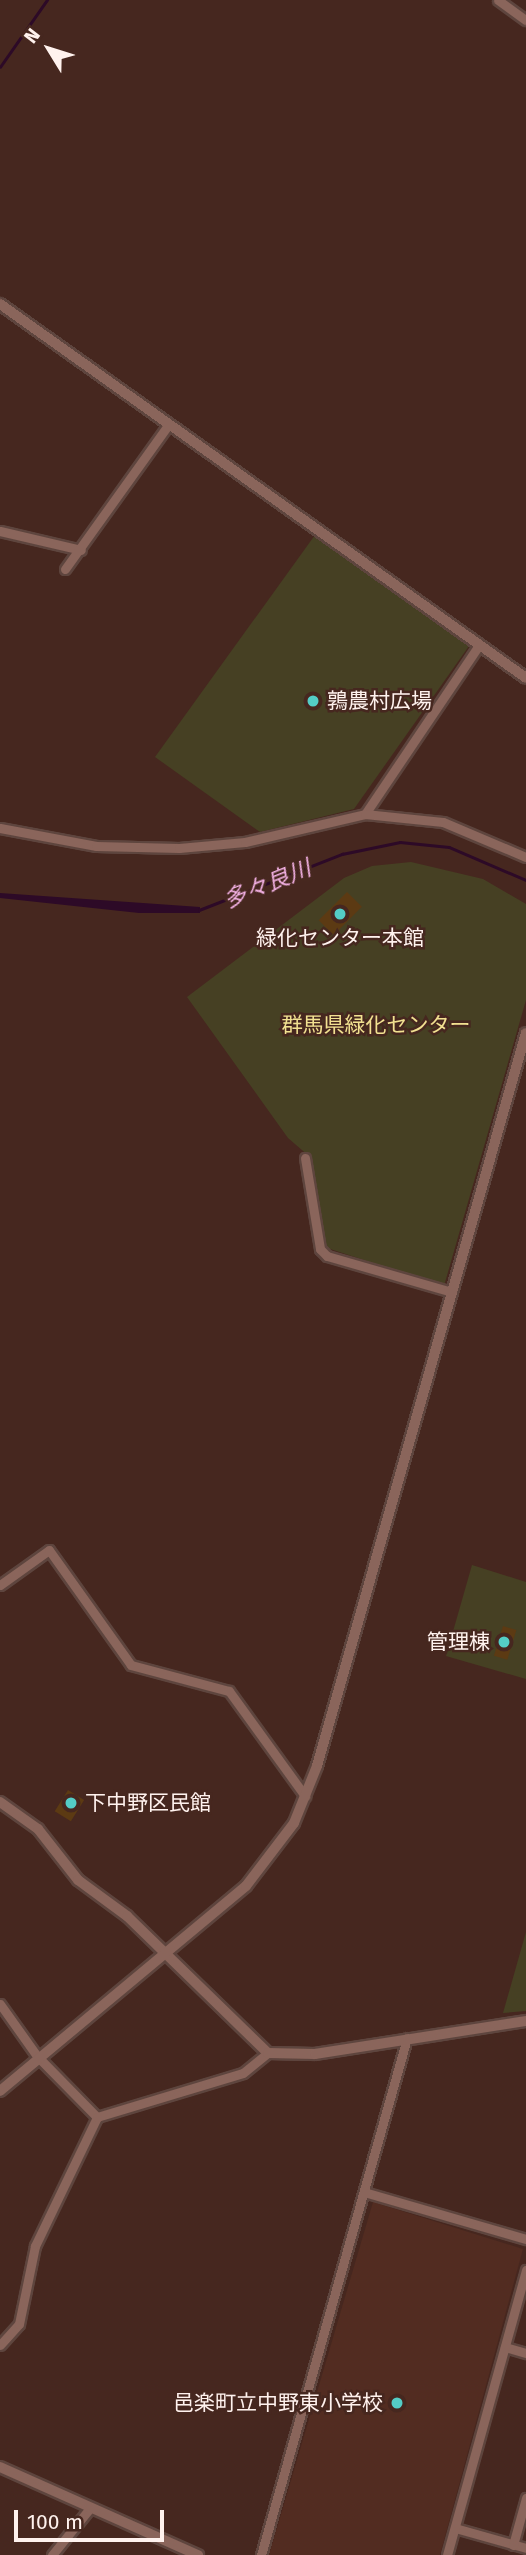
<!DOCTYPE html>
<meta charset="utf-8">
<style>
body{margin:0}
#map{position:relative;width:526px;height:2555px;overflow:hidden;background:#46271f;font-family:"Fira Sans","Noto Sans JP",sans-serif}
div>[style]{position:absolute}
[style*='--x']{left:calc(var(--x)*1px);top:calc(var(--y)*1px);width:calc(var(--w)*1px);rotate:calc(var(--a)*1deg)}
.built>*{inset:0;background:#522c21}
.green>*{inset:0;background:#464023}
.water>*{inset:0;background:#2d0a27}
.stream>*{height:2.5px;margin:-1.25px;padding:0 1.25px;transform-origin:1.25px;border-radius:1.25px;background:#2d0a27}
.building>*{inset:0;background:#5c3a13;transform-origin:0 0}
.roads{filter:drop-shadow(2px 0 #5e453e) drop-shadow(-2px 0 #5e453e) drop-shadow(0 2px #5e453e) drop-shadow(0 -2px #5e453e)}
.minor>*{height:9px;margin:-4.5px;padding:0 4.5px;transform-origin:4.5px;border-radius:4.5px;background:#8a655b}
.tertiary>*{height:10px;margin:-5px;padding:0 5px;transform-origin:5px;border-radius:5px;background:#8a655b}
.dots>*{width:19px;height:19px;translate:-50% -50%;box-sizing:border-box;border:4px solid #46271f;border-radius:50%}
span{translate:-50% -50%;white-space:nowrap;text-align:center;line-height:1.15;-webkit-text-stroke:5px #46271f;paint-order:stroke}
.poi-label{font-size:21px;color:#fff2ee}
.left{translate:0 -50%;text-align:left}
.right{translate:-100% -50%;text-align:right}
.park-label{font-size:21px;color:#f2e191}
.water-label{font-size:23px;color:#f4b2e5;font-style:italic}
.north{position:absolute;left:14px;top:14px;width:70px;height:70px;-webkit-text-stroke:5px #46271f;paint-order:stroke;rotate:308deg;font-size:19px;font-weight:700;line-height:28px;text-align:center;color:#fff2ee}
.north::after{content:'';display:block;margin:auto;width:24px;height:32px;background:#fff2ee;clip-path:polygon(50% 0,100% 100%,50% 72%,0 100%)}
.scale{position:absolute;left:14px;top:2510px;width:150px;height:32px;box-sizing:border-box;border:4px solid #fff2ee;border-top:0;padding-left:9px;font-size:21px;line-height:24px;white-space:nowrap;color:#fff2ee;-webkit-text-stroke:5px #46271f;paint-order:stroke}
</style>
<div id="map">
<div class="built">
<i style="clip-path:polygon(373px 2202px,523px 2249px,440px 2555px,269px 2555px)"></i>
</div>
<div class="green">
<i style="clip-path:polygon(315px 535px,469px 646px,354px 809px,260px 832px,155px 757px)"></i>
<i style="clip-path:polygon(411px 862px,483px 879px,526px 904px,526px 1000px,444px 1286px,324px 1247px,310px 1157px,288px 1138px,187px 997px,344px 878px,372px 866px)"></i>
<i style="clip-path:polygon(472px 1565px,526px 1582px,526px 1679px,446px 1656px)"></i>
<i style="clip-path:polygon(526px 1932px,526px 2011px,503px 2013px)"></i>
</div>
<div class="water">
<i style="clip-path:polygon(0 893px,200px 907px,200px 913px,139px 913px,0 898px)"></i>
</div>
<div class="stream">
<i style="--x:0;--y:67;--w:82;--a:-55"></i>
<i style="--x:199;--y:910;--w:154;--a:-21.4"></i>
<i style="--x:342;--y:854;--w:59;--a:-11.7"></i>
<i style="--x:400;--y:842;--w:49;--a:5.8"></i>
<i style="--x:449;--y:847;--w:84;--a:23.2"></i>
</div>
<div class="building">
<i style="left:347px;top:892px;width:21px;height:40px;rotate:45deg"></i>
<i style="left:503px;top:1626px;width:14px;height:31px;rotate:17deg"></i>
<i style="left:68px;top:1790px;width:19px;height:25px;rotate:32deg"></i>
</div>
<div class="roads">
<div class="minor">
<i style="--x:498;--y:0;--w:34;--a:36"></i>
<i style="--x:0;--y:531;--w:83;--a:13.2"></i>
<i style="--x:65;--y:569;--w:178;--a:-54.4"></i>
<i style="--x:365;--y:814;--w:204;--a:-56"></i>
<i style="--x:0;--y:828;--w:98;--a:10.6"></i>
<i style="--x:96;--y:846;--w:83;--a:1.4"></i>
<i style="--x:179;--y:848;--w:66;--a:-5.2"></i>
<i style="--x:245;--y:842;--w:123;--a:-13.1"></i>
<i style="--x:365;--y:814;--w:78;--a:5.9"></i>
<i style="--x:443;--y:822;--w:90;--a:22.9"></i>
<i style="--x:305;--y:1158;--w:92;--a:80.6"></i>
<i style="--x:320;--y:1249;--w:10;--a:45"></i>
<i style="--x:327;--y:1256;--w:130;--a:16.1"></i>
<i style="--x:0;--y:1585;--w:60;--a:-35.5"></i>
<i style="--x:49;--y:1550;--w:141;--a:54.5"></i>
<i style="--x:131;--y:1665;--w:101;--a:14.9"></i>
<i style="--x:229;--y:1691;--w:130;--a:54.1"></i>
<i style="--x:0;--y:2004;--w:64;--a:54.6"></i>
<i style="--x:37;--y:2056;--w:86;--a:45.5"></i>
<i style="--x:364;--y:2192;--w:169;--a:16.2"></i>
<i style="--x:0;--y:2345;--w:28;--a:-48"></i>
<i style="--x:19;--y:2324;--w:80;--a:-78.4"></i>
<i style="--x:35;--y:2246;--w:143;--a:-64.3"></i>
<i style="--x:97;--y:2117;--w:152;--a:-16.8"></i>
<i style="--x:243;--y:2073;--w:32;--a:-39"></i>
<i style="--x:505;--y:2347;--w:22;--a:16"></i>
<i style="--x:455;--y:2528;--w:74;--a:15.7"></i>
<i style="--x:513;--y:2545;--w:49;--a:-74.5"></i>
<i style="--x:52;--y:2555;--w:60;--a:-51"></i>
<i style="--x:261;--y:2555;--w:537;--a:-74.23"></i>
<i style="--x:447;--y:2555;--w:296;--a:-74.5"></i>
</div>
<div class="tertiary">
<i style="--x:0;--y:304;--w:645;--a:35.41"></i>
<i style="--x:0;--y:1802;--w:47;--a:35.4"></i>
<i style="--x:38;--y:1829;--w:65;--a:51.9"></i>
<i style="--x:78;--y:1880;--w:61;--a:36.3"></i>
<i style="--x:127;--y:1916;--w:197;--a:44.2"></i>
<i style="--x:268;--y:2053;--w:47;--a:1.2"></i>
<i style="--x:315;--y:2054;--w:214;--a:-8.9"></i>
<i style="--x:0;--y:2091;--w:320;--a:-39.8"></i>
<i style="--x:246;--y:1886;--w:79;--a:-52.7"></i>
<i style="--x:294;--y:1823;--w:61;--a:-68"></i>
<i style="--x:317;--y:1766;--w:762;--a:-74.09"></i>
<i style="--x:0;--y:2467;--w:217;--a:24"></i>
</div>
</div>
<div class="dots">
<i style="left:313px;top:701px;background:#54cdc6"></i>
<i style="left:340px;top:914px;background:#54cdc6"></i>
<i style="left:504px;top:1642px;background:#54cdc6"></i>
<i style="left:71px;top:1803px;background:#54cdc6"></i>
<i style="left:397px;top:2403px;background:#54cdc6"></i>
</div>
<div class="poi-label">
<span class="left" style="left:327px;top:701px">鶉農村広場</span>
<span style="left:340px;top:938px">緑化センター本館</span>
<span class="right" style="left:490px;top:1642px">管理棟</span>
<span class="left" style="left:85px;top:1803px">下中野区民館</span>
<span class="right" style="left:383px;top:2403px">邑楽町立中野東小学校</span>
</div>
<div class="park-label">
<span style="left:376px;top:1025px">群馬県緑化センター</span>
</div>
<div class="water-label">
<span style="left:267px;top:884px;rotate:-22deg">多々良川</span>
</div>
<div class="north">N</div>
<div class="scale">100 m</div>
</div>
